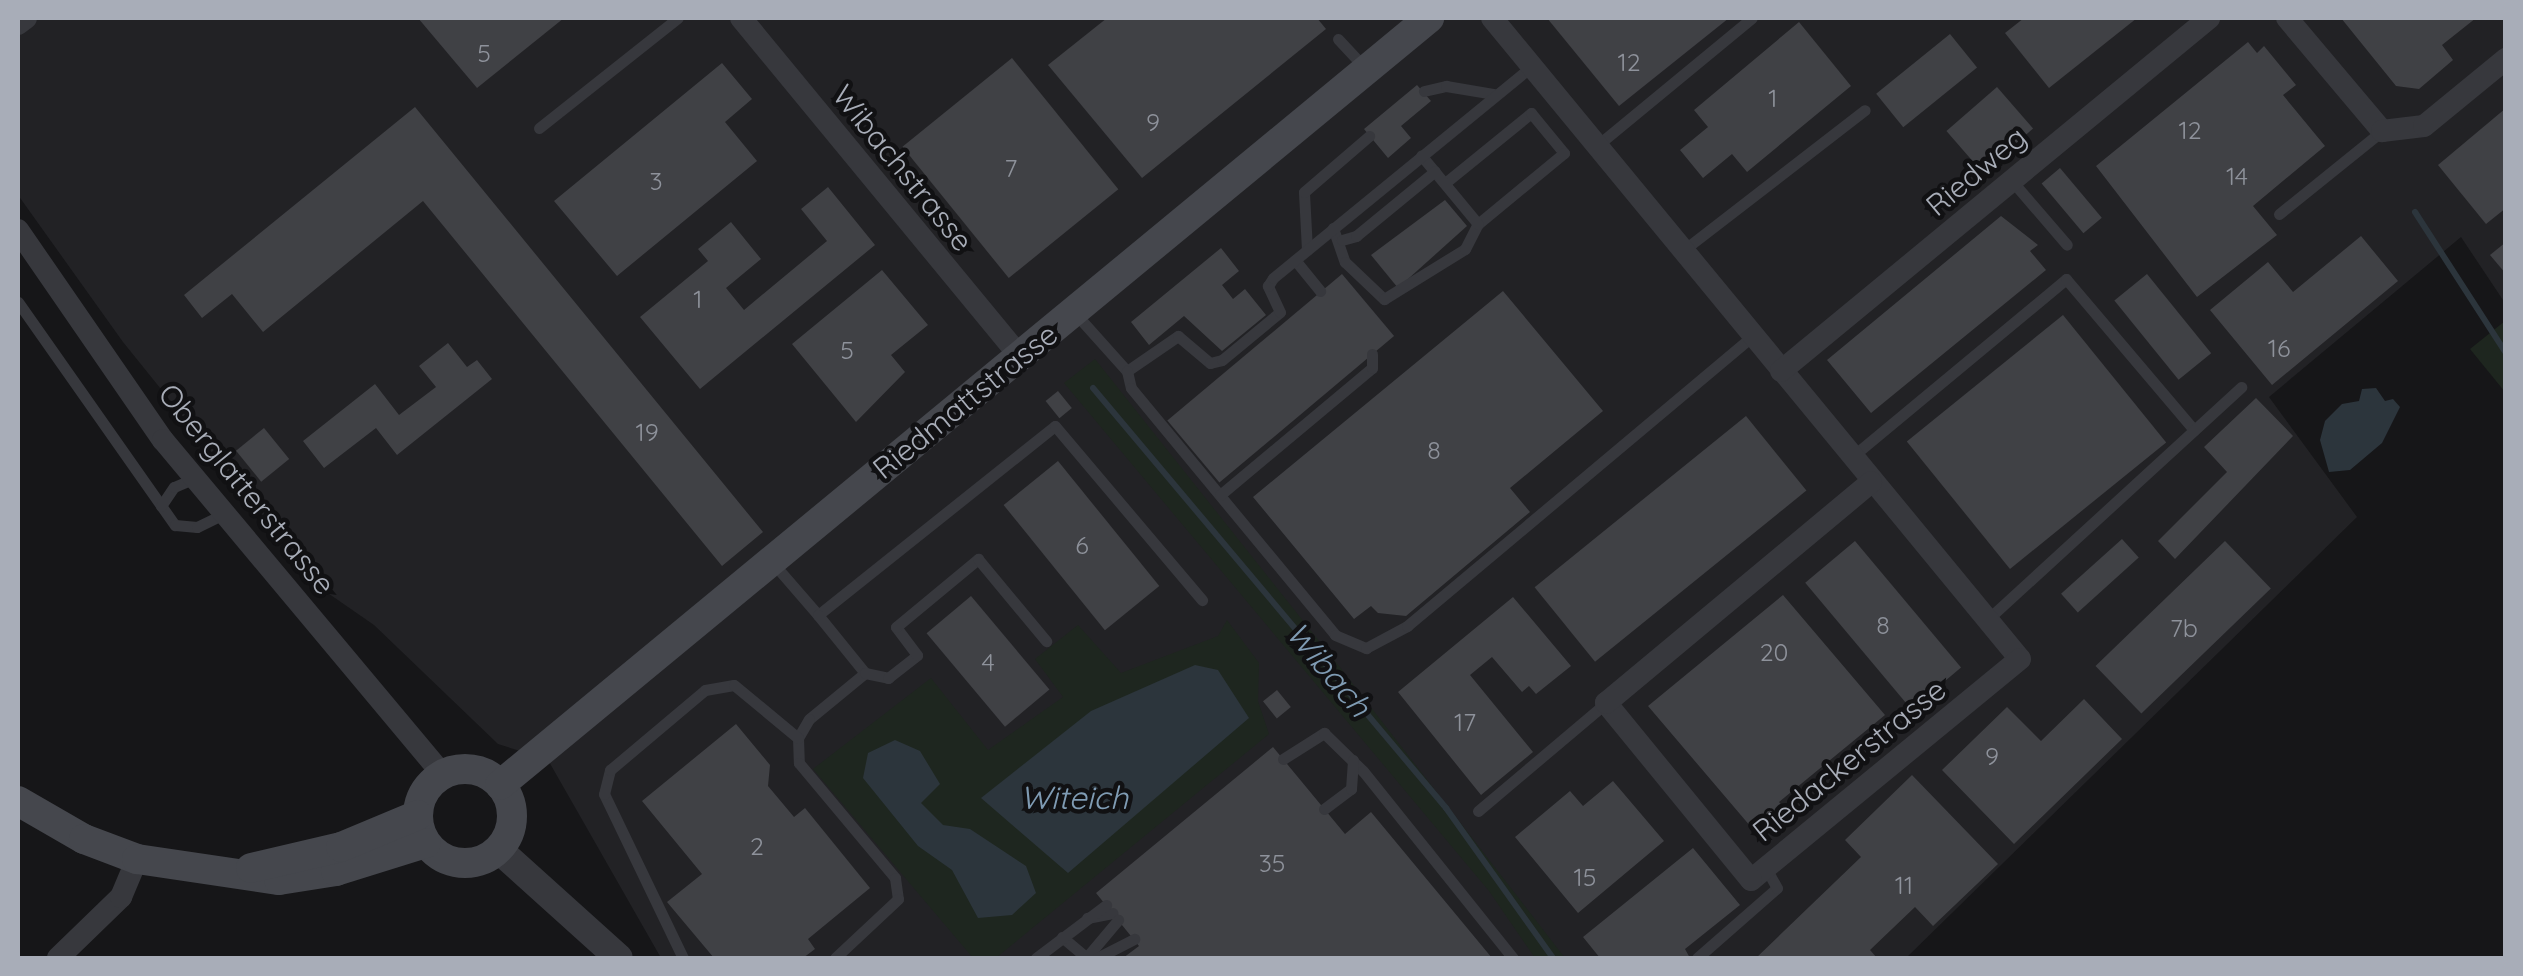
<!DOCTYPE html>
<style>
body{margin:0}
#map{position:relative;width:2523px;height:976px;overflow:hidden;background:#161618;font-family:Quicksand,sans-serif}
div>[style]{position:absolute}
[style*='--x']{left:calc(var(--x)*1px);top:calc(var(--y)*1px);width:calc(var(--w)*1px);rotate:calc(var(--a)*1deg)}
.built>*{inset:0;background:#222225}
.green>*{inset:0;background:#1e261f}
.water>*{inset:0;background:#2c353c}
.stream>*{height:6px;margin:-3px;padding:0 3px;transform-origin:3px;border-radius:3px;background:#2c353c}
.building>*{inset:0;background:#404145;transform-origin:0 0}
.service>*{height:11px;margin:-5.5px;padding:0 5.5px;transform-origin:5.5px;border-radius:5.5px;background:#37383d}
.minor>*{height:22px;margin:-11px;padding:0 11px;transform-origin:11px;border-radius:11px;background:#37383d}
.tertiary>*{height:28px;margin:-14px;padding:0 14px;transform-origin:14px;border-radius:14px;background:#37383d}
.secondary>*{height:30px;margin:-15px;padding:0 15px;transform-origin:15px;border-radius:15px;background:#45474d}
.secondary>.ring{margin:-15px;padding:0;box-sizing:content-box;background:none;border:30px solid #45474d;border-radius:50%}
span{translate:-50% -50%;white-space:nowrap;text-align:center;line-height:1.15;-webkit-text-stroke:9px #111113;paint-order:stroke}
.number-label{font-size:25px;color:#8e929b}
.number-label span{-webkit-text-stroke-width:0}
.street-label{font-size:30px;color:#a8adb8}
.water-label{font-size:32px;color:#7f9bb3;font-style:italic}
.frame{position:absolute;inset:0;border:20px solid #a8adb8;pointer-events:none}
</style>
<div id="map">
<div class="built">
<i style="clip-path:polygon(18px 18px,2505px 18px,2505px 303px,2461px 237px,2269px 397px,2357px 517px,1906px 958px,661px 958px,548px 760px,498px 744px,374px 625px,322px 589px,123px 342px,18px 195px)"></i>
</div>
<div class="green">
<i style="clip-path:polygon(2505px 321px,2505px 392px,2470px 349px)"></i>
<i style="clip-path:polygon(1095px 359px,1339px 666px,1565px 958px,1535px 958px,1489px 891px,1064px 383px)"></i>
<i style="clip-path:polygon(1227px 620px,1259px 663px,1258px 701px,1269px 734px,996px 958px,973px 958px,813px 769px,931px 678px,988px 750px,1063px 697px,1035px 659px,1078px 625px,1121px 673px,1218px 636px)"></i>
</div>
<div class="water">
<i style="clip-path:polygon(2376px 388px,2385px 401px,2393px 399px,2400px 407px,2382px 443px,2350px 470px,2329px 472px,2320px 440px,2325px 421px,2342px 404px,2359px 401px,2362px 389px)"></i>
<i style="clip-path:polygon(1195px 665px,1218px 670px,1249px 718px,1068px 873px,981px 798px,1091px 711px)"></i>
<i style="clip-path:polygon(895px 740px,920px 751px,940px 784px,921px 803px,943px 825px,970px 829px,1026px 866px,1036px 893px,1012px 915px,978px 918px,952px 870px,918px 846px,863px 778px,868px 753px)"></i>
</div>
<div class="stream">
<i style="--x:2415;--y:212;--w:168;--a:57.2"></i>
<i style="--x:1093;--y:388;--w:549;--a:49.95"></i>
<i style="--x:1446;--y:808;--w:184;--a:54.5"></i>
</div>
<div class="building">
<i style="clip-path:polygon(418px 18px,564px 18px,477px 88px)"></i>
<i style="clip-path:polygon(1107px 18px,1317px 18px,1326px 29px,1142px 178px,1048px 65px)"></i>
<i style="clip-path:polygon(1547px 18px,1729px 18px,1619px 106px)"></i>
<i style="clip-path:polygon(2024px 18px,2137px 18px,2049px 88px,2005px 33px)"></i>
<i style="clip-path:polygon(2341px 18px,2476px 18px,2442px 45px,2453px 60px,2419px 89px,2396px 86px)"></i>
<i style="clip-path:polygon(1799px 22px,1851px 86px,1747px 172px,1732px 154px,1703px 178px,1680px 150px,1708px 127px,1694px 110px)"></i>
<i style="left:1950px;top:34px;width:43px;height:95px;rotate:51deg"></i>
<i style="clip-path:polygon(2248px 42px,2257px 53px,2264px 46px,2296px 85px,2283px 95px,2325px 146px,2253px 206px,2277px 235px,2197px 297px,2096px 166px)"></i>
<i style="left:1012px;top:58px;width:169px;height:141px;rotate:51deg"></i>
<i style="clip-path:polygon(722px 63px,752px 99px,725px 122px,757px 161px,617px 276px,554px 201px)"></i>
<i style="clip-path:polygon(1417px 85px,1431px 101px,1401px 126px,1411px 138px,1388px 158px,1364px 129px)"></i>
<i style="left:1997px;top:87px;width:55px;height:67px;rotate:49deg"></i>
<i style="clip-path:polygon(415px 107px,763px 532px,722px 566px,423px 201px,263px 332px,232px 294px,202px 318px,184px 295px)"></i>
<i style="clip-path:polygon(2506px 108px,2506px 208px,2486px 224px,2438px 165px)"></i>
<i style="left:2060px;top:168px;width:65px;height:24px;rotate:50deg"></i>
<i style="clip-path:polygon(828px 187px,875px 245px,700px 389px,640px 317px,708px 261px,698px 249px,731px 222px,761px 259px,726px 288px,744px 310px,827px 241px,801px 209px)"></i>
<i style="clip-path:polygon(1445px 200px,1467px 226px,1398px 288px,1371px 255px)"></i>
<i style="clip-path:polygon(2001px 216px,2038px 245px,2030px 251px,2046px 270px,1871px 413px,1827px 360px)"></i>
<i style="clip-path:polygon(2361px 236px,2398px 281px,2272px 385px,2210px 310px,2268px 262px,2293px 292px)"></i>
<i style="clip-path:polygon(2506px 242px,2506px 274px,2490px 255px)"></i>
<i style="clip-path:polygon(1221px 248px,1239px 271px,1222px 285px,1233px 299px,1245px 289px,1266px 315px,1222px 351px,1184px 316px,1149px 345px,1131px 322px)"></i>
<i style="clip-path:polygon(882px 270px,928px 325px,891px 355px,905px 372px,856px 422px,792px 344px)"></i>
<i style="left:1342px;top:274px;width:81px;height:228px;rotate:50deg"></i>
<i style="left:2147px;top:274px;width:102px;height:42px;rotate:51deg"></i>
<i style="clip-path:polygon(1503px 291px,1603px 411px,1510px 488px,1530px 512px,1406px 616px,1378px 613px,1371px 606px,1354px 619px,1253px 497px)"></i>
<i style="left:2063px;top:315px;width:164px;height:201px;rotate:51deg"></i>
<i style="clip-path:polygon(448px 343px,467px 367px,477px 360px,492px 379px,397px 455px,376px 428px,324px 468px,303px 441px,375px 384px,399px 415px,436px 387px,419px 366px)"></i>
<i style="left:1058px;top:391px;width:22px;height:16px;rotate:51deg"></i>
<i style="clip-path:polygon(2256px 398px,2293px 436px,2175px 559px,2158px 541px,2227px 472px,2204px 447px)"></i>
<i style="left:1746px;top:416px;width:96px;height:272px;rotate:51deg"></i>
<i style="left:264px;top:428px;width:40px;height:36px;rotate:51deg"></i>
<i style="left:1058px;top:461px;width:161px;height:70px;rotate:51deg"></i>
<i style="left:2122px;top:539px;width:25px;height:82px;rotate:48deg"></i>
<i style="left:1855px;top:541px;width:165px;height:65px;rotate:50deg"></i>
<i style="left:2225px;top:541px;width:66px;height:180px;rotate:46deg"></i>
<i style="clip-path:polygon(1783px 595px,1885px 715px,1779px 802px,1786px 810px,1774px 820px,1768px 813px,1751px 827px,1648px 706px)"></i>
<i style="left:971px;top:596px;width:122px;height:58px;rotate:50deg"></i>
<i style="clip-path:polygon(1513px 597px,1571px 666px,1536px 694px,1529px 686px,1522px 692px,1492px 657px,1470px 675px,1533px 752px,1481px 795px,1398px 692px)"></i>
<i style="left:1277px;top:690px;width:22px;height:18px;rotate:51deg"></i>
<i style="clip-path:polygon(2084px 699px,2122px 739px,2014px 844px,1942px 770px,2007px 707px,2041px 741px)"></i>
<i style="clip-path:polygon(736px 724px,770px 765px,768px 786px,794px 817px,805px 808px,870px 888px,808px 939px,815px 949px,803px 958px,714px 958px,667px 902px,702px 874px,642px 801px)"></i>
<i style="clip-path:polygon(1273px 747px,1345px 834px,1371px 812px,1492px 958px,1123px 958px,1139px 946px,1096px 893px)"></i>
<i style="clip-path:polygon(1912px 775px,1998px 864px,1933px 926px,1915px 907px,1870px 950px,1877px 958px,1756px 958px,1861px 857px,1845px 840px)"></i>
<i style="clip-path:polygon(1613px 781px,1664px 841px,1578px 913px,1515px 837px,1570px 791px,1583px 806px)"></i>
<i style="clip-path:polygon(1693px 848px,1740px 905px,1685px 949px,1690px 958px,1600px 958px,1583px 937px)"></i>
</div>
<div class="service">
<i style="--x:1338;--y:39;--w:41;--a:47"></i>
<i style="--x:1424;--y:91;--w:23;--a:-13"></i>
<i style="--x:1446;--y:86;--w:49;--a:9.5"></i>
<i style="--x:539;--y:128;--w:177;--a:-38.4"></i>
<i style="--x:1599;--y:144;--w:198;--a:-39.5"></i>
<i style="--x:2012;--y:181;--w:84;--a:49.3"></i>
<i style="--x:1445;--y:183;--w:111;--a:-39.1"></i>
<i style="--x:1531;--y:113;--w:52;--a:50.5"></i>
<i style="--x:1564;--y:153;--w:112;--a:140.5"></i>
<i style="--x:2279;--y:214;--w:132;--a:-38.9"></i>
<i style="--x:1333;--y:228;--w:36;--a:71"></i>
<i style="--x:1345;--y:262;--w:54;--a:43.5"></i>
<i style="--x:1384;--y:299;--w:95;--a:-31.7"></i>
<i style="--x:1465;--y:249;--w:28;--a:-63"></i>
<i style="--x:1478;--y:224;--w:89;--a:-129.6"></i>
<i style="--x:1342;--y:240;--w:15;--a:-16"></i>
<i style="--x:1356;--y:236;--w:102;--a:-39.4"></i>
<i style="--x:1685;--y:249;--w:227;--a:-37.7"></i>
<i style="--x:1307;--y:250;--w:58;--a:-93"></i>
<i style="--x:1304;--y:192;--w:86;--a:-40.7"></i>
<i style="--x:1295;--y:260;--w:40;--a:51"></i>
<i style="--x:18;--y:302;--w:273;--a:54.9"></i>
<i style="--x:175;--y:525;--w:22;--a:5"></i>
<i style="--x:197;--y:527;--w:30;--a:-26"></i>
<i style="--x:1074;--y:312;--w:79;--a:48.1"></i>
<i style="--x:1127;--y:371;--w:62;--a:-34.5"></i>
<i style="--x:1178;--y:336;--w:42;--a:40.2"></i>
<i style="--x:1210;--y:363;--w:12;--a:-14"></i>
<i style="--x:1222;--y:360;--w:75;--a:-39.6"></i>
<i style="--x:1280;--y:312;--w:29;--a:-115"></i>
<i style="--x:1268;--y:286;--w:9;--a:-58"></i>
<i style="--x:1273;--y:278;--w:335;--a:-39.3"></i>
<i style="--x:1127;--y:371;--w:17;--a:77"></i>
<i style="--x:1131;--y:388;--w:320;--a:50.4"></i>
<i style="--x:1335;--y:635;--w:34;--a:23"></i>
<i style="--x:1366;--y:648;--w:47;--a:-28.2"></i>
<i style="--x:1407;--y:626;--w:453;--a:-40"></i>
<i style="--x:1853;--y:456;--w:277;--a:-39.7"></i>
<i style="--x:2066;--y:279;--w:198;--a:49.7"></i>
<i style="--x:1220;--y:495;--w:198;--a:-39.9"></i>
<i style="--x:1372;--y:368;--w:14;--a:-90"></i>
<i style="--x:161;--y:506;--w:23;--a:-56"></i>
<i style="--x:174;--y:487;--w:23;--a:-23"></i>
<i style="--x:773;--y:563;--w:69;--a:49.1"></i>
<i style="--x:818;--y:615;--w:303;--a:-38.6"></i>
<i style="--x:1055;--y:426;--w:228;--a:49.8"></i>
<i style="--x:818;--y:615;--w:75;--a:51"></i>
<i style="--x:865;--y:673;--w:72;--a:140.6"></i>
<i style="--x:809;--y:719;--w:22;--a:120"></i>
<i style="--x:798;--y:738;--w:25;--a:88"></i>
<i style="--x:799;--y:763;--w:150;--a:50.1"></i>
<i style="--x:895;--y:878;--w:21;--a:82"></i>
<i style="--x:898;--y:899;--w:86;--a:136.9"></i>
<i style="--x:1987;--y:620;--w:345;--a:-42.5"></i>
<i style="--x:865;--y:673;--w:24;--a:12"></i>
<i style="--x:888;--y:678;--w:37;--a:-38"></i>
<i style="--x:917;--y:655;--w:35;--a:-127"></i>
<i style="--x:896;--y:627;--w:107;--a:-39.7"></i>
<i style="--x:978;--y:559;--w:107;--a:50.3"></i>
<i style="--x:1283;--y:759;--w:49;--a:-32.4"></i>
<i style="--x:1324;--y:733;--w:54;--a:44.3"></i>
<i style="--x:1363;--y:771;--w:240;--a:51.3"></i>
<i style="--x:1324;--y:809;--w:34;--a:-37"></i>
<i style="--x:1351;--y:789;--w:29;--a:-86"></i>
<i style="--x:1478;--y:811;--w:167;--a:-40.2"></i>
<i style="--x:1087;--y:918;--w:26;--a:-11"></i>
<i style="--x:1062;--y:937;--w:31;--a:40"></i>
<i style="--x:683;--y:958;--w:182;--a:-115.7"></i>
<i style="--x:604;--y:794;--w:25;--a:-76"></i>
<i style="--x:610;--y:770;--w:124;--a:-40.1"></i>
<i style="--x:705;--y:690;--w:29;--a:-10"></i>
<i style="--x:734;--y:685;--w:83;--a:39.6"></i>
<i style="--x:1036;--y:958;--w:88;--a:-37.1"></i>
<i style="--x:1086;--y:958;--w:50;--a:-49.9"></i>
<i style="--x:1097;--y:958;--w:42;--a:-27.2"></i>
<i style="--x:1697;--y:958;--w:106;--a:-41.2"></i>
<i style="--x:1777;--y:888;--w:23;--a:-119"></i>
</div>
<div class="minor">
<i style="--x:741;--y:18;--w:438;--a:50.5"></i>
<i style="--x:1492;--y:18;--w:830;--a:50.52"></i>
<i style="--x:2020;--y:659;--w:348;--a:140.6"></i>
<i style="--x:1751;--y:880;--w:229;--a:-129.3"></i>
<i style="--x:1606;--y:703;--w:345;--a:-39.8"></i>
<i style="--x:2287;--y:18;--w:148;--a:49.9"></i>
<i style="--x:2382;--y:131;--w:42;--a:-6.8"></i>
<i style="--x:2424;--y:126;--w:106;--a:-39.3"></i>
<i style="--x:18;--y:24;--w:10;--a:-37"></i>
<i style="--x:18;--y:230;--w:255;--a:55.4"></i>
<i style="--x:163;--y:440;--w:437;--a:50.1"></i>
<i style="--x:1781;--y:371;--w:555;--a:-39.51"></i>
<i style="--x:58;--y:958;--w:88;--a:-44.1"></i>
<i style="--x:121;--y:897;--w:41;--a:-67.2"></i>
</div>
<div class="tertiary">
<i style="--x:499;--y:850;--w:161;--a:42"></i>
</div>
<div class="secondary">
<i class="ring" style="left:418px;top:769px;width:64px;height:64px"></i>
<i style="--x:500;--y:785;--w:1205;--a:-39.54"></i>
<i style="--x:18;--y:801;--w:76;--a:29.9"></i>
<i style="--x:84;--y:839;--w:57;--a:20.7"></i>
<i style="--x:137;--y:859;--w:144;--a:8.4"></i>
<i style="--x:279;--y:880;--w:58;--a:-9"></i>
<i style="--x:336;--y:871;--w:94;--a:-17.3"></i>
<i style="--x:251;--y:868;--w:92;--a:-13.1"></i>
<i style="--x:341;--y:847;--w:83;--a:-22.6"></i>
</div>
<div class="number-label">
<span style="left:484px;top:53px">5</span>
<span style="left:1629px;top:62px">12</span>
<span style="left:1773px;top:98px">1</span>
<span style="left:1153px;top:122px">9</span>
<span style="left:2190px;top:130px">12</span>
<span style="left:1011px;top:168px">7</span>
<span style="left:2237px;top:176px">14</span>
<span style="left:656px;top:181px">3</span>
<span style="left:698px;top:299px">1</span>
<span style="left:2279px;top:348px">16</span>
<span style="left:847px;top:350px">5</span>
<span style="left:647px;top:432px">19</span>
<span style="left:1434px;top:450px">8</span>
<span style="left:1082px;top:545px">6</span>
<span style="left:1883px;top:625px">8</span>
<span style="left:2184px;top:628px">7b</span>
<span style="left:1774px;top:652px">20</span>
<span style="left:988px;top:662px">4</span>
<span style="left:1465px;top:722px">17</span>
<span style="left:1992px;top:756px">9</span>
<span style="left:757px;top:846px">2</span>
<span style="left:1272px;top:863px">35</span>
<span style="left:1585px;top:877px">15</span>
<span style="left:1904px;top:885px">11</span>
</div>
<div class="street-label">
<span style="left:903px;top:168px;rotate:51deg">Wibachstrasse</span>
<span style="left:1976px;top:171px;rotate:-40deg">Riedweg</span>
<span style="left:965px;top:401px;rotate:-39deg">Riedmattstrasse</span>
<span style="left:247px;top:489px;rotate:51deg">Oberglatterstrasse</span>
<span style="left:1849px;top:760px;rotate:-39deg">Riedackerstrasse</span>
</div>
<div class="water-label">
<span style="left:1329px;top:669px;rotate:50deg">Wibach</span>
<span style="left:1074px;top:797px">Witeich</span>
</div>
<div class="frame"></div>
</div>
